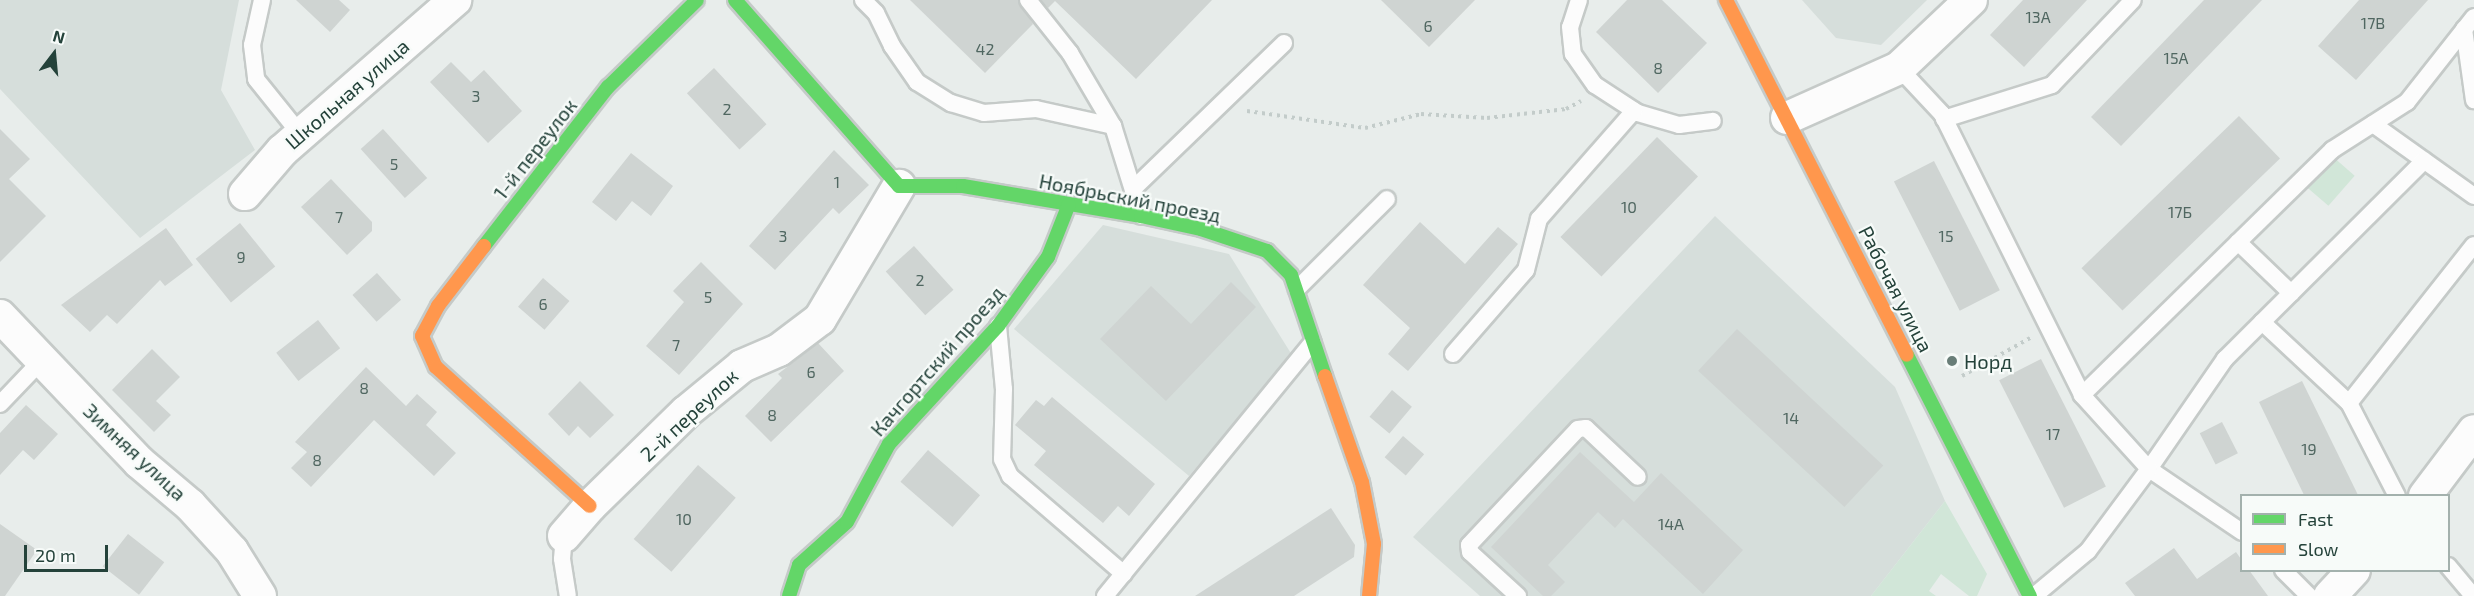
<!DOCTYPE html>
<meta charset="utf-8">
<style>
body{margin:0}
#map{position:relative;width:2474px;height:596px;overflow:hidden;background:#e8edeb;font-family:"Exo 2",sans-serif}
div>[style]{position:absolute}
[style*='--x']{left:calc(var(--x)*1px);top:calc(var(--y)*1px);width:calc(var(--w)*1px);rotate:calc(var(--a)*1deg)}
.built>*{inset:0;background:#d6dedb}
.green>*{inset:0;background:#d1e6d8;transform-origin:0 0}
.building>*{inset:0;background:#cfd4d2;transform-origin:0 0}
.path>*{height:4px;margin-top:-2px;transform-origin:0;background:repeating-linear-gradient(90deg,#c3ccca 0 3px,transparent 0 7.5px)}
.roads{filter:drop-shadow(2px 0 #c5cac8) drop-shadow(-2px 0 #c5cac8) drop-shadow(0 2px #c5cac8) drop-shadow(0 -2px #c5cac8)}
.lane>*{height:16px;margin:-8px;padding:0 8px;transform-origin:8px;border-radius:8px;background:#fcfcfc}
.street>*{height:32px;margin:-16px;padding:0 16px;transform-origin:16px;border-radius:16px;background:#fcfcfc}
.fast>*{height:14px;margin:-7px;padding:0 7px;transform-origin:7px;border-radius:7px;background:#63d668}
.slow>*{height:14px;margin:-7px;padding:0 7px;transform-origin:7px;border-radius:7px;background:#ff974d}
.dots>*{width:16px;height:16px;translate:-50% -50%;box-sizing:border-box;border:3px solid #f7fbf9;border-radius:50%}
span{translate:-50% -50%;white-space:nowrap;text-align:center;line-height:1.15;-webkit-text-stroke:4.5px #f7fbf9;paint-order:stroke}
.number-label{font-size:16px;color:#506761}
.number-label span{-webkit-text-stroke-width:0}
.street-label{font-size:20px;color:#24423a}
.poi-label{font-size:20px;color:#24423a}
.left{translate:0 -50%;text-align:left}
.legend{position:absolute;left:2240px;top:494px;width:210px;height:78px;box-sizing:border-box;background:#f7fbf9;border:2px solid #a3b1ad;margin:0;padding:8px 10px;list-style:none;font-size:18px;color:#24423a}
.legend li{display:flex;align-items:center;gap:12px;height:30px}
.legend b{width:30px;border:2px solid #a3b1ad}
.north{position:absolute;left:24px;top:24px;width:60px;height:60px;-webkit-text-stroke:4px #f7fbf9;paint-order:stroke;rotate:16deg;font-size:16px;font-weight:700;line-height:24px;text-align:center;color:#24423a}
.north::after{content:'';display:block;margin:auto;width:21px;height:27px;background:#24423a;clip-path:polygon(50% 0,100% 100%,50% 72%,0 100%)}
.scale{position:absolute;left:24px;top:545px;width:84px;height:27px;box-sizing:border-box;border:3px solid #24423a;border-top:0;padding-left:8px;font-size:18px;line-height:21px;white-space:nowrap;color:#24423a;-webkit-text-stroke:4px #f7fbf9;paint-order:stroke}
</style>
<div id="map">
<div class="built">
<i style="clip-path:polygon(0 0,239px 0,221px 90px,255px 150px,140px 238px,0 89px)"></i>
<i style="clip-path:polygon(1802px 0,1927px 0,1881px 45px,1836px 38px)"></i>
<i style="clip-path:polygon(1715px 216px,1895px 387px,1945px 501px,1871px 596px,1480px 596px,1413px 537px)"></i>
<i style="clip-path:polygon(1103px 225px,1229px 254px,1292px 355px,1189px 476px,1014px 329px)"></i>
</div>
<div class="green">
<i style="left:2332px;top:156px;width:30px;height:40px;rotate:41deg"></i>
<i style="clip-path:polygon(1945px 501px,1987px 574px,1977px 596px,1969px 596px,1941px 574px,1929px 591px,1936px 596px,1871px 596px)"></i>
</div>
<div class="building">
<i style="clip-path:polygon(296px 0,339px 0,350px 10px,330px 32px)"></i>
<i style="clip-path:polygon(910px 0,1018px 0,1033px 24px,985px 73px)"></i>
<i style="clip-path:polygon(1041px 0,1212px 0,1136px 79px,1055px 1px,1048px 8px)"></i>
<i style="clip-path:polygon(1381px 0,1475px 0,1429px 47px)"></i>
<i style="clip-path:polygon(1627px 0,1662px 0,1707px 43px,1658px 93px,1596px 32px)"></i>
<i style="clip-path:polygon(2023px 0,2087px 0,2024px 67px,1990px 35px)"></i>
<i style="clip-path:polygon(2204px 0,2262px 0,2121px 146px,2091px 117px)"></i>
<i style="clip-path:polygon(2359px 0,2428px 0,2356px 80px,2318px 46px)"></i>
<i style="clip-path:polygon(451px 62px,471px 82px,484px 70px,522px 111px,488px 143px,430px 82px)"></i>
<i style="left:714px;top:68px;width:77px;height:37px;rotate:47deg"></i>
<i style="left:2239px;top:116px;width:59px;height:219px;rotate:46deg"></i>
<i style="clip-path:polygon(0 129px,30px 159px,9px 179px,46px 216px,0 262px)"></i>
<i style="left:383px;top:129px;width:66px;height:30px;rotate:48deg"></i>
<i style="left:1657px;top:137px;width:57px;height:139px;rotate:44deg"></i>
<i style="clip-path:polygon(834px 150px,869px 185px,839px 214px,833px 208px,775px 270px,749px 246px)"></i>
<i style="clip-path:polygon(631px 153px,673px 186px,651px 216px,632px 201px,616px 221px,592px 202px)"></i>
<i style="left:1934px;top:161px;width:145px;height:45px;rotate:63deg"></i>
<i style="clip-path:polygon(331px 179px,372px 222px,372px 231px,347px 255px,301px 207px)"></i>
<i style="clip-path:polygon(1420px 222px,1465px 264px,1498px 227px,1518px 244px,1408px 371px,1388px 354px,1410px 328px,1363px 285px)"></i>
<i style="left:240px;top:223px;width:56px;height:57px;rotate:51deg"></i>
<i style="clip-path:polygon(166px 228px,193px 265px,165px 286px,160px 280px,117px 324px,107px 315px,90px 332px,61px 305px)"></i>
<i style="left:914px;top:246px;width:59px;height:38px;rotate:48deg"></i>
<i style="clip-path:polygon(701px 262px,743px 304px,679px 375px,646px 346px,684px 302px,673px 291px)"></i>
<i style="left:377px;top:273px;width:36px;height:33px;rotate:48deg"></i>
<i style="left:543px;top:278px;width:35px;height:38px;rotate:41deg"></i>
<i style="clip-path:polygon(1231px 282px,1256px 307px,1166px 401px,1100px 339px,1151px 286px,1191px 324px)"></i>
<i style="left:318px;top:320px;width:36px;height:53px;rotate:52deg"></i>
<i style="left:1737px;top:329px;width:200px;height:57px;rotate:43deg"></i>
<i style="clip-path:polygon(818px 343px,844px 371px,771px 442px,745px 416px,782px 378px,778px 374px)"></i>
<i style="clip-path:polygon(152px 349px,180px 377px,156px 401px,171px 415px,154px 432px,112px 390px)"></i>
<i style="left:2041px;top:359px;width:143px;height:47px;rotate:63deg"></i>
<i style="clip-path:polygon(366px 367px,406px 406px,417px 394px,437px 412px,426px 425px,456px 453px,434px 476px,374px 420px,311px 487px,291px 468px,307px 452px,295px 442px)"></i>
<i style="clip-path:polygon(580px 381px,614px 415px,590px 438px,578px 426px,569px 436px,548px 414px)"></i>
<i style="clip-path:polygon(2302px 381px,2358px 495px,2304px 495px,2259px 402px)"></i>
<i style="left:1392px;top:390px;width:26px;height:35px;rotate:40deg"></i>
<i style="clip-path:polygon(1052px 397px,1155px 484px,1129px 516px,1118px 506px,1103px 523px,1034px 465px,1046px 451px,1015px 425px,1036px 400px,1044px 406px)"></i>
<i style="clip-path:polygon(26px 405px,58px 434px,34px 460px,23px 450px,0 475px,0 433px)"></i>
<i style="left:2222px;top:422px;width:35px;height:25px;rotate:63deg"></i>
<i style="left:1403px;top:436px;width:28px;height:28px;rotate:41deg"></i>
<i style="left:928px;top:450px;width:69px;height:42px;rotate:41deg"></i>
<i style="clip-path:polygon(1580px 452px,1634px 502px,1661px 473px,1743px 550px,1703px 594px,1623px 519px,1615px 528px,1598px 512px,1548px 565px,1565px 582px,1551px 596px,1543px 596px,1491px 547px)"></i>
<i style="left:698px;top:465px;width:50px;height:98px;rotate:41deg"></i>
<i style="clip-path:polygon(1331px 508px,1355px 545px,1354px 557px,1294px 596px,1195px 596px)"></i>
<i style="clip-path:polygon(0 524px,37px 550px,5px 596px,0 596px)"></i>
<i style="left:128px;top:534px;width:46px;height:41px;rotate:38deg"></i>
<i style="clip-path:polygon(2174px 548px,2197px 579px,2236px 552px,2241px 559px,2241px 570px,2249px 570px,2268px 596px,2135px 596px,2125px 583px)"></i>
</div>
<div class="path">
<i style="--x:1247;--y:111;--w:119;--a:8.2"></i>
<i style="--x:1365;--y:128;--w:58;--a:-14"></i>
<i style="--x:1421;--y:114;--w:66;--a:3.5"></i>
<i style="--x:1487;--y:118;--w:80;--a:-6.5"></i>
<i style="--x:1566;--y:109;--w:17;--a:-28"></i>
<i style="--x:1962;--y:376;--w:78;--a:-29.2"></i>
</div>
<div class="roads">
<div class="lane">
<i style="--x:262;--y:0;--w:46;--a:102.5"></i>
<i style="--x:252;--y:45;--w:34;--a:83"></i>
<i style="--x:256;--y:79;--w:72;--a:51.2"></i>
<i style="--x:863;--y:0;--w:18;--a:45"></i>
<i style="--x:876;--y:13;--w:37;--a:64"></i>
<i style="--x:892;--y:46;--w:44;--a:55.2"></i>
<i style="--x:917;--y:82;--w:40;--a:32"></i>
<i style="--x:951;--y:103;--w:34;--a:17"></i>
<i style="--x:984;--y:113;--w:52;--a:-4.4"></i>
<i style="--x:1036;--y:109;--w:79;--a:12.4"></i>
<i style="--x:1028;--y:0;--w:68;--a:51.6"></i>
<i style="--x:1070;--y:53;--w:85;--a:59.5"></i>
<i style="--x:1113;--y:126;--w:94;--a:72.7"></i>
<i style="--x:1579;--y:0;--w:28;--a:108"></i>
<i style="--x:1570;--y:27;--w:27;--a:84"></i>
<i style="--x:1573;--y:54;--w:38;--a:55"></i>
<i style="--x:1595;--y:85;--w:51;--a:33.1"></i>
<i style="--x:1638;--y:113;--w:43;--a:16.3"></i>
<i style="--x:1679;--y:125;--w:34;--a:-7"></i>
<i style="--x:2464;--y:29;--w:72;--a:82"></i>
<i style="--x:1899;--y:68;--w:63;--a:46.9"></i>
<i style="--x:1942;--y:114;--w:314;--a:63.5"></i>
<i style="--x:1944;--y:119;--w:113;--a:-17.5"></i>
<i style="--x:2052;--y:85;--w:117;--a:-46.4"></i>
<i style="--x:2373;--y:124;--w:124;--a:35.5"></i>
<i style="--x:1133;--y:189;--w:210;--a:-44"></i>
<i style="--x:2238;--y:242;--w:74;--a:43.9"></i>
<i style="--x:1297;--y:289;--w:127;--a:-45"></i>
<i style="--x:2262;--y:322;--w:119;--a:43"></i>
<i style="--x:998;--y:326;--w:63;--a:84.6"></i>
<i style="--x:1004;--y:389;--w:70;--a:91.6"></i>
<i style="--x:1002;--y:459;--w:19;--a:65"></i>
<i style="--x:1010;--y:476;--w:150;--a:40.7"></i>
<i style="--x:1453;--y:354;--w:111;--a:-49"></i>
<i style="--x:1526;--y:270;--w:53;--a:-75.7"></i>
<i style="--x:1539;--y:219;--w:144;--a:-48.7"></i>
<i style="--x:0;--y:404;--w:61;--a:-46.3"></i>
<i style="--x:2397;--y:496;--w:105;--a:-117.3"></i>
<i style="--x:2349;--y:403;--w:201;--a:-51.7"></i>
<i style="--x:2242;--y:532;--w:112;--a:-145.9"></i>
<i style="--x:2149;--y:469;--w:134;--a:-55.4"></i>
<i style="--x:2225;--y:359;--w:281;--a:-44.9"></i>
<i style="--x:564;--y:536;--w:23;--a:95"></i>
<i style="--x:562;--y:559;--w:37;--a:81"></i>
<i style="--x:2448;--y:566;--w:39;--a:50"></i>
<i style="--x:2283;--y:570;--w:37;--a:45"></i>
<i style="--x:1105;--y:596;--w:328;--a:-50.7"></i>
<i style="--x:1518;--y:596;--w:65;--a:-137.5"></i>
<i style="--x:1470;--y:552;--w:7;--a:-98"></i>
<i style="--x:1469;--y:545;--w:159;--a:-46.8"></i>
<i style="--x:1578;--y:429;--w:8;--a:-7"></i>
<i style="--x:1586;--y:428;--w:71;--a:43.3"></i>
<i style="--x:2034;--y:596;--w:70;--a:-39.8"></i>
<i style="--x:2088;--y:551;--w:102;--a:-53.4"></i>
<i style="--x:2149;--y:469;--w:100;--a:-132.2"></i>
<i style="--x:2082;--y:395;--w:350;--a:-44.4"></i>
<i style="--x:2332;--y:150;--w:89;--a:-32.6"></i>
<i style="--x:2407;--y:102;--w:108;--a:-51.8"></i>
</div>
<div class="street">
<i style="--x:1787;--y:118;--w:123;--a:-24.1"></i>
<i style="--x:1899;--y:68;--w:99;--a:-43.4"></i>
<i style="--x:245;--y:194;--w:57;--a:-49.3"></i>
<i style="--x:282;--y:151;--w:230;--a:-41.1"></i>
<i style="--x:0;--y:316;--w:202;--a:46.4"></i>
<i style="--x:139;--y:462;--w:67;--a:40.1"></i>
<i style="--x:190;--y:505;--w:62;--a:47.6"></i>
<i style="--x:232;--y:551;--w:53;--a:58.1"></i>
<i style="--x:2425;--y:496;--w:81;--a:-53"></i>
<i style="--x:564;--y:536;--w:40;--a:-49"></i>
<i style="--x:590;--y:506;--w:134;--a:-44.4"></i>
<i style="--x:686;--y:412;--w:72;--a:-39.4"></i>
<i style="--x:742;--y:366;--w:40;--a:-23.4"></i>
<i style="--x:779;--y:350;--w:51;--a:-37.1"></i>
<i style="--x:820;--y:319;--w:155;--a:-59.3"></i>
<i style="--x:2330;--y:596;--w:35;--a:-47"></i>
</div>
<div class="fast">
<i style="--x:735;--y:0;--w:248;--a:48.6"></i>
<i style="--x:899;--y:186;--w:64;--a:0"></i>
<i style="--x:963;--y:186;--w:181;--a:9.6"></i>
<i style="--x:1141;--y:216;--w:61;--a:12.2"></i>
<i style="--x:1201;--y:229;--w:70;--a:18.4"></i>
<i style="--x:1267;--y:251;--w:34;--a:45"></i>
<i style="--x:1291;--y:275;--w:107;--a:71.4"></i>
<i style="--x:484;--y:246;--w:202;--a:-52.1"></i>
<i style="--x:608;--y:87;--w:124;--a:-44.3"></i>
<i style="--x:1907;--y:355;--w:271;--a:63"></i>
<i style="--x:789;--y:596;--w:33;--a:-72"></i>
<i style="--x:799;--y:565;--w:64;--a:-41.9"></i>
<i style="--x:847;--y:522;--w:89;--a:-61.7"></i>
<i style="--x:889;--y:444;--w:161;--a:-47.3"></i>
<i style="--x:998;--y:326;--w:85;--a:-54.1"></i>
<i style="--x:1048;--y:257;--w:57;--a:-68.4"></i>
</div>
<div class="slow">
<i style="--x:1726;--y:0;--w:398;--a:63"></i>
<i style="--x:484;--y:246;--w:76;--a:127.5"></i>
<i style="--x:438;--y:306;--w:34;--a:118"></i>
<i style="--x:422;--y:336;--w:34;--a:66"></i>
<i style="--x:436;--y:367;--w:207;--a:42.1"></i>
<i style="--x:1325;--y:376;--w:112;--a:70.8"></i>
<i style="--x:1362;--y:482;--w:63;--a:79"></i>
<i style="--x:1374;--y:544;--w:52;--a:95.5"></i>
</div>
</div>
<div class="dots">
<i style="left:1952px;top:361px;background:#697e78"></i>
</div>
<div class="number-label">
<span style="left:2038px;top:17px">13А</span>
<span style="left:2373px;top:23px">17В</span>
<span style="left:1428px;top:26px">6</span>
<span style="left:985px;top:49px">42</span>
<span style="left:2176px;top:58px">15А</span>
<span style="left:1658px;top:68px">8</span>
<span style="left:476px;top:96px">3</span>
<span style="left:727px;top:109px">2</span>
<span style="left:394px;top:164px">5</span>
<span style="left:837px;top:182px">1</span>
<span style="left:1629px;top:207px">10</span>
<span style="left:2180px;top:212px">17Б</span>
<span style="left:339px;top:217px">7</span>
<span style="left:783px;top:236px">3</span>
<span style="left:1946px;top:236px">15</span>
<span style="left:241px;top:257px">9</span>
<span style="left:920px;top:280px">2</span>
<span style="left:708px;top:297px">5</span>
<span style="left:543px;top:304px">6</span>
<span style="left:676px;top:345px">7</span>
<span style="left:811px;top:372px">6</span>
<span style="left:364px;top:388px">8</span>
<span style="left:772px;top:415px">8</span>
<span style="left:1791px;top:418px">14</span>
<span style="left:2053px;top:434px">17</span>
<span style="left:2309px;top:449px">19</span>
<span style="left:317px;top:460px">8</span>
<span style="left:684px;top:519px">10</span>
<span style="left:1671px;top:524px">14А</span>
</div>
<div class="street-label">
<span style="left:347px;top:94px;rotate:-41deg">Школьная улица</span>
<span style="left:535px;top:149px;rotate:-52deg">1-й переулок</span>
<span style="left:1130px;top:198px;rotate:11deg">Ноябрьский проезд</span>
<span style="left:1896px;top:289px;rotate:63deg">Рабочая улица</span>
<span style="left:937px;top:361px;rotate:-49deg">Качгортский проезд</span>
<span style="left:689px;top:415px;rotate:-43deg">2-й переулок</span>
<span style="left:135px;top:452px;rotate:43deg">Зимняя улица</span>
</div>
<div class="poi-label">
<span class="left" style="left:1964px;top:361px">Норд</span>
</div>
<ul class="legend">
<li><b style="height:8px;background:#63d668"></b>Fast</li>
<li><b style="height:8px;background:#ff974d"></b>Slow</li>
</ul>
<div class="north">N</div>
<div class="scale">20 m</div>
</div>
